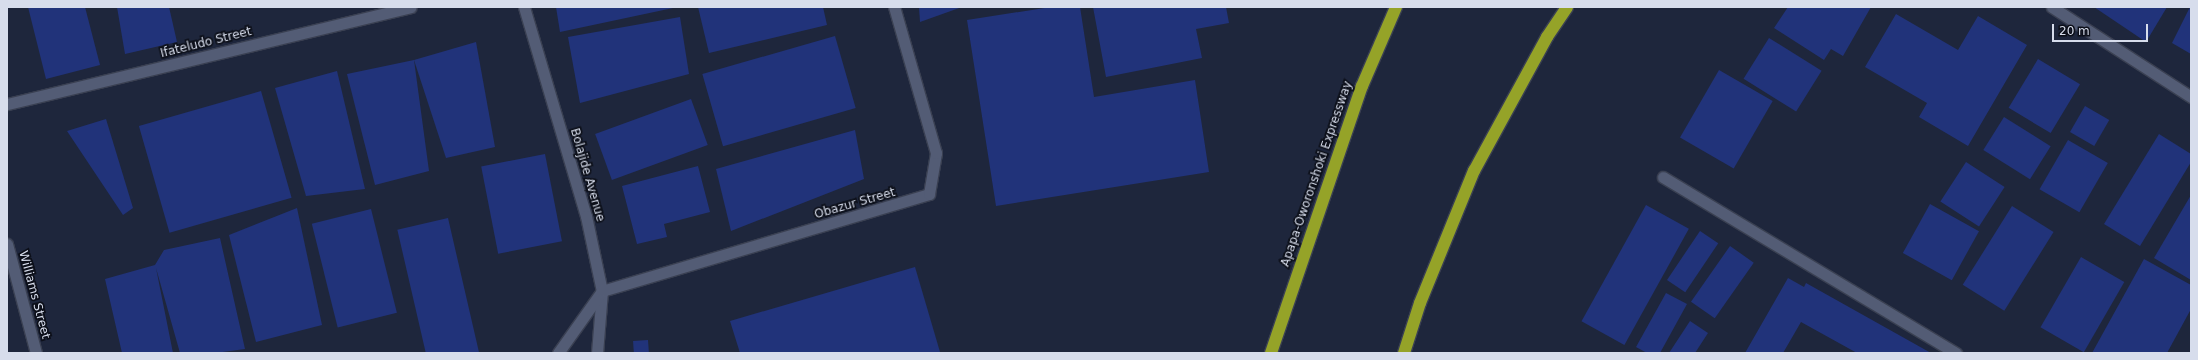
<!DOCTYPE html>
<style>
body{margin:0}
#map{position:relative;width:2198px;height:360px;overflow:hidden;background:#1e263c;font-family:"DejaVu Sans",sans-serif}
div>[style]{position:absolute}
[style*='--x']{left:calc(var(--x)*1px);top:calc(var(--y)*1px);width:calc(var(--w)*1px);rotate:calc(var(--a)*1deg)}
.building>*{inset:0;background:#21337a;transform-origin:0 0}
.roads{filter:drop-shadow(1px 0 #3a4052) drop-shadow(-1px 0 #3a4052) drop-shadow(0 1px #3a4052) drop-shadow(0 -1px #3a4052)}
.minor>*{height:11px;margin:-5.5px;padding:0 5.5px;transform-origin:5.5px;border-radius:5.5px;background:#535c75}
.motorway>*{height:12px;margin:-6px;padding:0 6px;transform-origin:6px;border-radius:6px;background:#95a328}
span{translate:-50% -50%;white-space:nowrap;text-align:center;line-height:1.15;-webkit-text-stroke:3.5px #0c0f19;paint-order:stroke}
.street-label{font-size:12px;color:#d7ddec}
.frame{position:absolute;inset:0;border:8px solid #d7ddec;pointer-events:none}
.scale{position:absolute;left:2052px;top:24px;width:96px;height:18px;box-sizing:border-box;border:2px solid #d7ddec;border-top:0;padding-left:5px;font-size:12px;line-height:14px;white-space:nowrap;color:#d7ddec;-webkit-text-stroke:3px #0c0f19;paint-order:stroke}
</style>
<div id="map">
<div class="building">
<i style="clip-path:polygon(28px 7px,85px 7px,100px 65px,46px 79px)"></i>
<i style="clip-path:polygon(117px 7px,169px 7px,177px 42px,125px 54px)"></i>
<i style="clip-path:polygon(556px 7px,673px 7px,673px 8px,560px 32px)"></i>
<i style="clip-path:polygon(698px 7px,823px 7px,827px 25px,709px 53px)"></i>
<i style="clip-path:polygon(919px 7px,962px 7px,920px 22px)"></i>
<i style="clip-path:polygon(1051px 7px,1080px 7px,1094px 97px,1195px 80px,1209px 172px,996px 206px,967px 20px)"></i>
<i style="clip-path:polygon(1093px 7px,1226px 7px,1229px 23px,1196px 29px,1202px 58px,1106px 77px)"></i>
<i style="clip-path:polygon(1788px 7px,1871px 7px,1843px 56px,1831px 49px,1824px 60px,1774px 28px)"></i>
<i style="clip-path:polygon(2094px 7px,2167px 7px,2146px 42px)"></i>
<i style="clip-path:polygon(2190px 7px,2191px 7px,2191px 54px,2172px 43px)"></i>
<i style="clip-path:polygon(1896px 14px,1958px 50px,1978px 16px,2027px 45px,1968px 146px,1919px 117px,1927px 103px,1865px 67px)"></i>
<i style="clip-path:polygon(680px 17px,689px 74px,580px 103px,568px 37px)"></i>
<i style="left:835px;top:36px;width:75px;height:138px;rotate:74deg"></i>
<i style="left:1769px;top:38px;width:62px;height:48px;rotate:32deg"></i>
<i style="clip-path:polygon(476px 42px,495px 147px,446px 158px,414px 60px)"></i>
<i style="left:2038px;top:59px;width:49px;height:57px;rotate:31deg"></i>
<i style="clip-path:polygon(414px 60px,429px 171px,375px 185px,347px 74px)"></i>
<i style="left:1719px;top:70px;width:62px;height:78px;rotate:30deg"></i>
<i style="clip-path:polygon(337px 71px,365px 189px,306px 196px,275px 88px)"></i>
<i style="left:261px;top:91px;width:111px;height:127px;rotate:74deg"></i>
<i style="left:691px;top:99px;width:49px;height:102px;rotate:70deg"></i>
<i style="left:2085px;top:106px;width:28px;height:30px;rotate:30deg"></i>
<i style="left:2004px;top:117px;width:55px;height:39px;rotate:32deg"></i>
<i style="clip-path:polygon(106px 119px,133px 208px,123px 215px,67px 131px)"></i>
<i style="clip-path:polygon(855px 130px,864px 179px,731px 231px,716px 169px)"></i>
<i style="clip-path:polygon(2159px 134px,2191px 154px,2191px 162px,2140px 246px,2104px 224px)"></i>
<i style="left:2068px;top:140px;width:46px;height:57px;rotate:30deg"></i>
<i style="left:545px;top:154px;width:89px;height:65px;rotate:79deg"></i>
<i style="left:1966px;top:162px;width:46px;height:47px;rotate:33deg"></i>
<i style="clip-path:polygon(698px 166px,710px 212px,664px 224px,667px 237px,637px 244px,622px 186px)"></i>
<i style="clip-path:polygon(2191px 195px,2191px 280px,2154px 258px)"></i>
<i style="left:1930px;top:204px;width:56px;height:56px;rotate:29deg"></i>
<i style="left:1646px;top:205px;width:49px;height:133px;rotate:29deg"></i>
<i style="left:2012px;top:206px;width:49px;height:93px;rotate:32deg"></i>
<i style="clip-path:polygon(297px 208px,322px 325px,256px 342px,229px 235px)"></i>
<i style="left:371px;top:209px;width:107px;height:61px;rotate:76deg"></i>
<i style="left:448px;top:218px;width:138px;height:52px;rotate:77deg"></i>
<i style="left:1700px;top:231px;width:22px;height:59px;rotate:34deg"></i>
<i style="clip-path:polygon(220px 238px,245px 349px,215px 353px,180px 353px,156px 268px,173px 353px,122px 353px,105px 279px,155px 265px,164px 250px)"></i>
<i style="left:1730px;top:246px;width:29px;height:68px;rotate:35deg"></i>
<i style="left:2081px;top:257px;width:50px;height:81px;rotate:30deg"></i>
<i style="clip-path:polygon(2144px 259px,2191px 285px,2191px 309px,2167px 353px,2092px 353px)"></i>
<i style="clip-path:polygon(915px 267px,940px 352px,740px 353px,730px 321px)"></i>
<i style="clip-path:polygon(1788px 278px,1804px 287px,1806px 283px,1931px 353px,1857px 353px,1801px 322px,1783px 353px,1745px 353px)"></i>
<i style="clip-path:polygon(1666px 293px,1687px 304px,1660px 353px,1647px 353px,1636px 347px)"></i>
<i style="clip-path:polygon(1690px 321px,1708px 333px,1695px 353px,1669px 353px)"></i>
<i style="left:648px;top:340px;width:13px;height:15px;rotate:86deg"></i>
</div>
<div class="roads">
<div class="minor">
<i style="--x:524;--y:7;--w:218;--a:73.5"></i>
<i style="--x:586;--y:216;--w:77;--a:78"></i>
<i style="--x:602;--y:291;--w:62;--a:94.6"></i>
<i style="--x:2052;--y:7;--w:166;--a:32.9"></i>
<i style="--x:7;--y:104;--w:415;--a:-13.5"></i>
<i style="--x:1663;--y:177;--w:342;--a:31"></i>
<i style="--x:7;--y:244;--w:113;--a:75.1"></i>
<i style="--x:558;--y:353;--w:76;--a:-54.6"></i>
<i style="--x:602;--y:291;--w:341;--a:-16.5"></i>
<i style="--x:929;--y:194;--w:42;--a:-80.3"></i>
<i style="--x:936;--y:153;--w:152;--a:-106"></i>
</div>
<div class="motorway">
<i style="--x:1271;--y:353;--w:282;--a:-71.2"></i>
<i style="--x:1362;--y:86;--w:86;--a:-66.7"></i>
<i style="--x:1404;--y:353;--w:52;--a:-72.3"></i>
<i style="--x:1420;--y:303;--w:143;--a:-67.8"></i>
<i style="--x:1474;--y:171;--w:153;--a:-61.4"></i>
<i style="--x:1547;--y:37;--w:36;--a:-56"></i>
</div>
</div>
<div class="street-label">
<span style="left:206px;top:43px;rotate:-14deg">Ifateludo Street</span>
<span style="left:1317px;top:174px;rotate:-71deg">Apapa-Oworonshoki Expressway</span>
<span style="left:587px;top:175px;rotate:74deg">Bolajide Avenue</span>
<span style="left:855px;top:204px;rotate:-16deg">Obazur Street</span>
<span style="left:34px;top:295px;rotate:75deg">Williams Street</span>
</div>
<div class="frame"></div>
<div class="scale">20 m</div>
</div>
